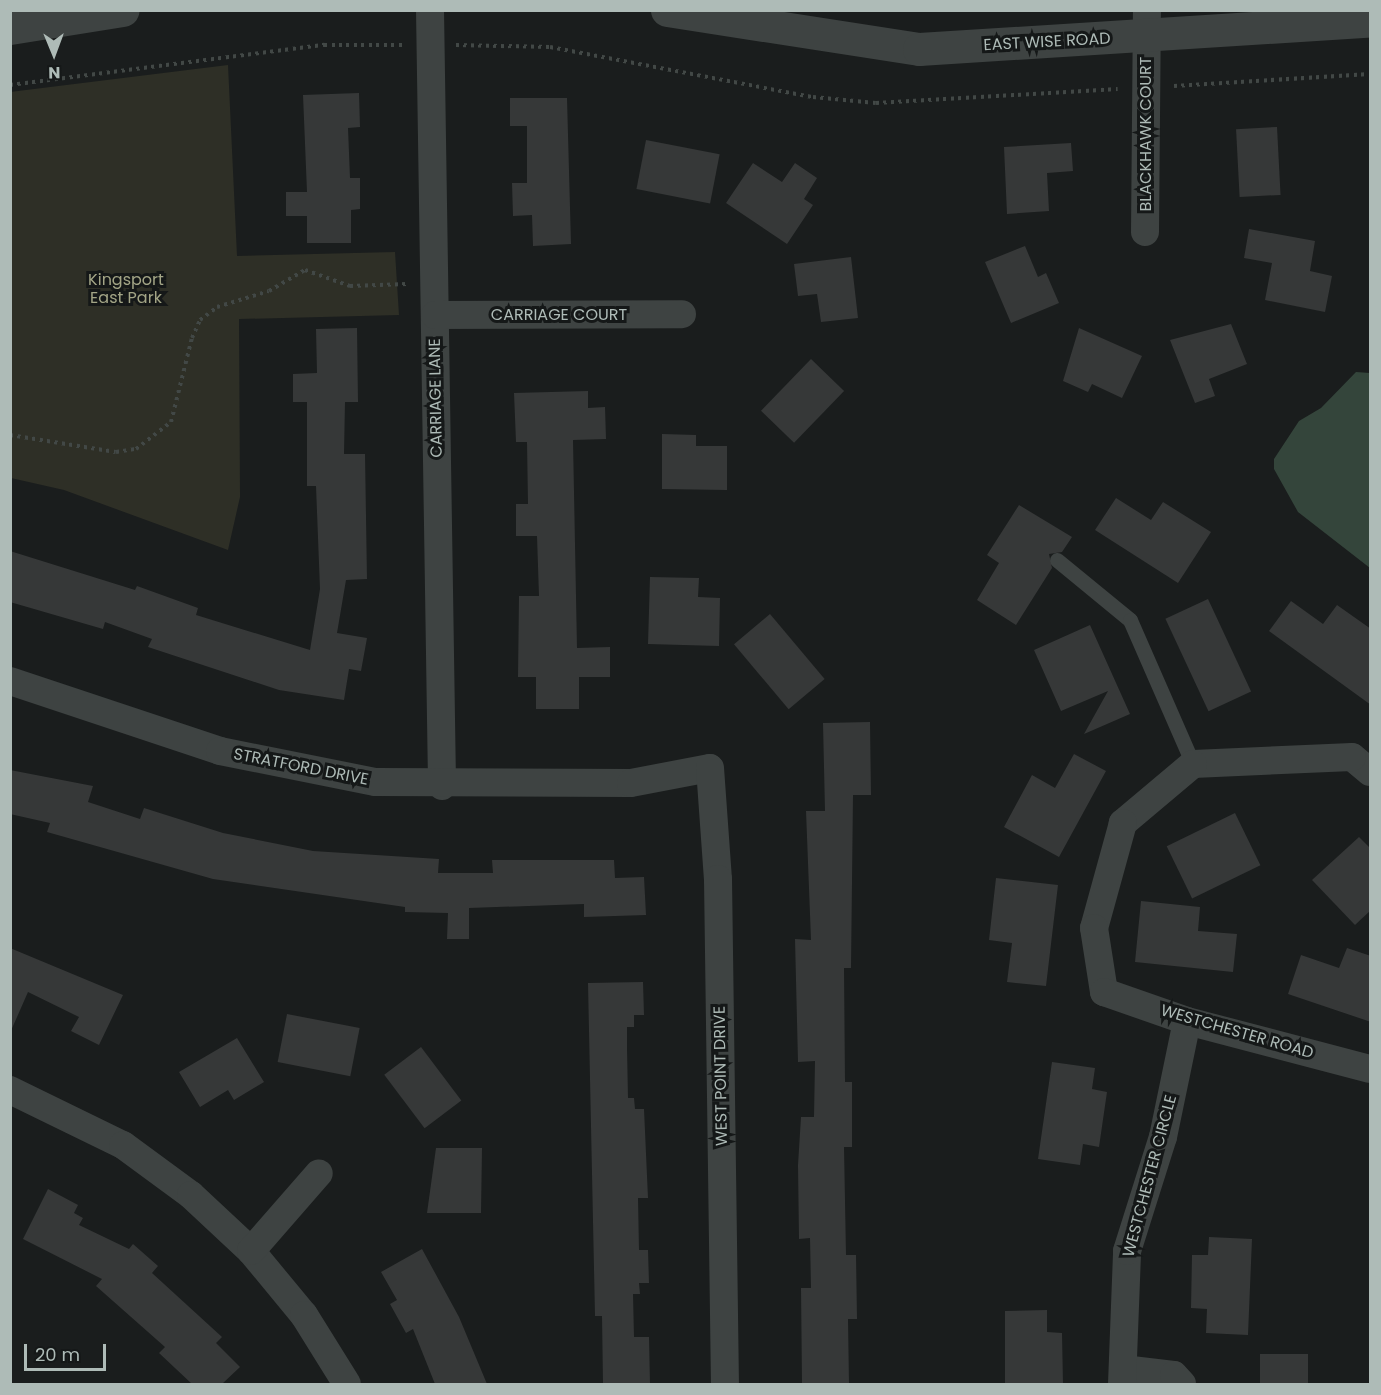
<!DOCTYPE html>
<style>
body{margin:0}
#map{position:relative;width:1381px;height:1395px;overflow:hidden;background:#1a1d1d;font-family:Poppins,sans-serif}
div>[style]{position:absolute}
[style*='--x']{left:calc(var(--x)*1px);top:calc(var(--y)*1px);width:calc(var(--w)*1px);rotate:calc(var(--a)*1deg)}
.green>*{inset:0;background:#2e2f26}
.water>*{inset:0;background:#34453b}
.building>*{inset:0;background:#363838;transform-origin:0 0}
.path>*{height:4px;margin-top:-2px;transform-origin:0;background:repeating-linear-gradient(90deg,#424846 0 3px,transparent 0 7.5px)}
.service>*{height:15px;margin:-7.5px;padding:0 7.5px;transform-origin:7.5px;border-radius:7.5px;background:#3e4342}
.minor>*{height:28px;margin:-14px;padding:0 14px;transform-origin:14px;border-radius:14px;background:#3e4342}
.tertiary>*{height:33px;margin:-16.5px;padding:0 16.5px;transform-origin:16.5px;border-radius:16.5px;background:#3e4342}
span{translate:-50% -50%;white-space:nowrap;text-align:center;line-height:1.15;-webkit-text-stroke:6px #151818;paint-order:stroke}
.street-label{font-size:16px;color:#aebbb7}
.park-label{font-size:16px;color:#a3a586}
.frame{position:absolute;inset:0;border:12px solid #aebbb7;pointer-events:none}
.north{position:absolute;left:24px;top:24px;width:60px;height:60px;-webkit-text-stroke:4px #151818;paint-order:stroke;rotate:179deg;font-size:16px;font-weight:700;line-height:24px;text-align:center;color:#aebbb7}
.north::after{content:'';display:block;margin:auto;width:21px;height:27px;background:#aebbb7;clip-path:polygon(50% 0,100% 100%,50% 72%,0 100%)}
.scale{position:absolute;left:24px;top:1344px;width:82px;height:27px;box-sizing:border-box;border:3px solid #aebbb7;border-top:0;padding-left:8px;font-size:18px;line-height:21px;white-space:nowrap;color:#aebbb7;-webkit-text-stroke:4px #151818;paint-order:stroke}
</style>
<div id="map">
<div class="green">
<i style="clip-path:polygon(228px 65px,237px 256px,395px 252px,399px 315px,239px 319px,240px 497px,228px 550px,64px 490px,11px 478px,10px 92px)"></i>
</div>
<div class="water">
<i style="clip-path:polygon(1356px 372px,1370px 373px,1370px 568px,1298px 512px,1274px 469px,1274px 459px,1299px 421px,1321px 408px)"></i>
</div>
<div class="building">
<i style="clip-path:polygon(359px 93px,360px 127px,348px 128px,350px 178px,360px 178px,360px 209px,351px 210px,351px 243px,307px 243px,307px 216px,286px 216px,286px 192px,307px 192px,303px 95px)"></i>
<i style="clip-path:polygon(510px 98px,567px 98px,571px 244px,533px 246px,532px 215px,513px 216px,512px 183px,527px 183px,527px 126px,510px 126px)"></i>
<i style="left:1277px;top:127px;width:68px;height:41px;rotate:87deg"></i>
<i style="left:646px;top:140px;width:75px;height:50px;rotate:11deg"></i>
<i style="clip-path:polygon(1071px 143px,1073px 171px,1047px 173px,1049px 211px,1007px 214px,1004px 147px)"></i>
<i style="clip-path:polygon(753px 163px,782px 182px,795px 163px,817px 178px,804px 199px,813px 205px,787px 244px,726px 203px)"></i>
<i style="clip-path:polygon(1249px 229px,1315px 241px,1310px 271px,1332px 276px,1325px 312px,1265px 300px,1272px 263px,1244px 258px)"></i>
<i style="clip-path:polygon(1025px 246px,1038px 277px,1046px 273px,1059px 303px,1011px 323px,985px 262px)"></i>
<i style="clip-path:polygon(851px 257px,858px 318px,821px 322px,817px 294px,798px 296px,794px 264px)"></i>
<i style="clip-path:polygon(1231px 324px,1247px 364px,1209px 379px,1215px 396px,1195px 403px,1170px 340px)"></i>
<i style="clip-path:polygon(357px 328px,358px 402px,345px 402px,344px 454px,365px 454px,367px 579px,346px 580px,337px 633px,367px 638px,361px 671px,349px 669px,344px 700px,279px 690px,148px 647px,152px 639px,105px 622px,103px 629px,10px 602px,10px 551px,135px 590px,137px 586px,198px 608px,196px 615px,310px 650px,320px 589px,316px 486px,307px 486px,307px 402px,293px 402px,293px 374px,317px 373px,316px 329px)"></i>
<i style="clip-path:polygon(1079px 328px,1142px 356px,1122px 398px,1092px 384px,1088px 392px,1063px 381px)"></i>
<i style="left:811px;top:359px;width:46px;height:72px;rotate:44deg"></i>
<i style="clip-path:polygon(588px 391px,588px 408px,605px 407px,606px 439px,573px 440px,577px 648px,610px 647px,610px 677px,579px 677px,579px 709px,536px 709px,536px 677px,518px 677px,519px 596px,539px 596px,537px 536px,516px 536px,516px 504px,528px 504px,527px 442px,516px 442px,514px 393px)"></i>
<i style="clip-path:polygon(662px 434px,696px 435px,696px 446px,727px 446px,727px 490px,662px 489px)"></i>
<i style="clip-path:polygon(1116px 498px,1151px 520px,1163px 502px,1211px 532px,1178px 583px,1095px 530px)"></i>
<i style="clip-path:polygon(1019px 505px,1072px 537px,1062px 552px,1049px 554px,1052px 568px,1016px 625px,977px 600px,999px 563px,987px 555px)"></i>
<i style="clip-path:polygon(650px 577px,699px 578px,698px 597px,720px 598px,719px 646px,648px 644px)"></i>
<i style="left:1208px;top:599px;width:102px;height:47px;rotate:65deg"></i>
<i style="clip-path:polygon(1291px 601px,1323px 624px,1337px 605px,1371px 629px,1371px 705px,1269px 631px)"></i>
<i style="left:770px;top:614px;width:85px;height:47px;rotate:50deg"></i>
<i style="clip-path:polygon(1090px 625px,1130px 714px,1084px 734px,1108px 691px,1061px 711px,1034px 650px)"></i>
<i style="clip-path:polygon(870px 722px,871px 795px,853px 795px,851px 968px,844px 968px,845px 1082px,852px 1082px,852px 1147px,844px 1147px,846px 1255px,856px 1255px,857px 1319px,848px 1319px,849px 1384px,802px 1384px,801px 1288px,811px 1288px,810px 1238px,799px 1239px,798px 1165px,801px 1117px,814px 1117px,815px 1061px,798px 1062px,795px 939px,811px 940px,806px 811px,825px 811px,823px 723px)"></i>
<i style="clip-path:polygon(1074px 754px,1106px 771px,1059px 857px,1004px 827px,1032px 775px,1055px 788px)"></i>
<i style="clip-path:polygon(10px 770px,93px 786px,88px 802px,140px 819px,144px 808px,223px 833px,313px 851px,439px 859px,438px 873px,493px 873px,492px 860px,614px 860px,615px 878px,644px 877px,646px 915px,584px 917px,584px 904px,469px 908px,469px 939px,447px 939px,448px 913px,405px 912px,405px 907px,213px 879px,47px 832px,50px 823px,10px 814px)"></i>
<i style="left:1235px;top:813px;width:58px;height:76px;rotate:64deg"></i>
<i style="clip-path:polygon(1359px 837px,1371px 849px,1371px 910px,1355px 925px,1312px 880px)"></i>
<i style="clip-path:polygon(996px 878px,1058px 885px,1046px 986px,1007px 982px,1012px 943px,989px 940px)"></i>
<i style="clip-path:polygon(1141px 901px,1200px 907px,1198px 931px,1237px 934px,1233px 972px,1135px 962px)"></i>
<i style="clip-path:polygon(10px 948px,123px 995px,99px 1045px,71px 1031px,79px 1017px,28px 992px,10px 1033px)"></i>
<i style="clip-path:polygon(1347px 948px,1371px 956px,1371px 1022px,1288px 994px,1301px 955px,1339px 968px)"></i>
<i style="clip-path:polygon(643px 982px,644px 1015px,634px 1015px,634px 1027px,627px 1027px,627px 1048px,628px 1098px,634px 1098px,635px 1109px,644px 1109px,648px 1198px,638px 1198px,639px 1250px,648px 1250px,649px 1283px,639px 1283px,640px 1294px,633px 1294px,634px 1337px,649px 1337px,650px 1384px,603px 1384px,602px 1316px,595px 1316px,588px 983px)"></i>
<i style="left:287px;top:1014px;width:74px;height:49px;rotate:11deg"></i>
<i style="clip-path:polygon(237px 1038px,264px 1082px,234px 1100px,228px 1090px,200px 1107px,179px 1072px)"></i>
<i style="left:421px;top:1047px;width:67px;height:46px;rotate:53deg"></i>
<i style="clip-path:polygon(1052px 1062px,1095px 1068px,1092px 1089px,1107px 1092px,1099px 1147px,1083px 1144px,1080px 1165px,1038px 1159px)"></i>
<i style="clip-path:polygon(436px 1148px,482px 1148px,481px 1213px,427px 1213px)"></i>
<i style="clip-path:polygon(48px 1189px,78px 1205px,74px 1213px,83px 1218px,79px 1225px,129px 1249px,133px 1244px,158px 1266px,152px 1273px,222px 1337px,216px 1343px,240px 1367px,222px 1384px,192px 1384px,159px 1353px,165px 1347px,96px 1286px,102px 1279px,23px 1239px)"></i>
<i style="clip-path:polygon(1209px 1237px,1252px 1239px,1248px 1335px,1206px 1333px,1207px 1309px,1191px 1308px,1192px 1255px,1208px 1255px)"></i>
<i style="clip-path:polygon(422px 1249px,459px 1317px,487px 1384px,435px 1384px,413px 1329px,406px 1333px,390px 1304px,397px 1300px,381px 1272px)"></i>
<i style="clip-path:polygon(1047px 1310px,1047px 1332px,1062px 1333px,1063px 1384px,1005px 1384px,1005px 1311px)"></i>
<i style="left:1260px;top:1354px;width:48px;height:30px"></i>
</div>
<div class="path">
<i style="--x:456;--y:45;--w:94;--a:1.2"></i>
<i style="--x:550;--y:47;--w:268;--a:10.8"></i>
<i style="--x:813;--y:97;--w:63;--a:5.4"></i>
<i style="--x:876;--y:103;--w:242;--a:-3.3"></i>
<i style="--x:10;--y:85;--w:317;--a:-7.3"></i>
<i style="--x:324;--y:45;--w:80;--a:0"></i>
<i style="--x:1174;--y:86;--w:196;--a:-3.5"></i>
<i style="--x:10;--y:435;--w:107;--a:9.1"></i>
<i style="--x:116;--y:452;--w:20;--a:-9"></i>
<i style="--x:136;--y:449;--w:44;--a:-37.6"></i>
<i style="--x:171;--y:422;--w:87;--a:-76"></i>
<i style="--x:192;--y:338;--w:20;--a:-66"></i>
<i style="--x:200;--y:320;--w:21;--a:-37"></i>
<i style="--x:217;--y:307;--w:54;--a:-17.1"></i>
<i style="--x:269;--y:291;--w:42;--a:-30.3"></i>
<i style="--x:305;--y:270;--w:48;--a:19.6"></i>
<i style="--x:350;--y:286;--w:57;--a:-2"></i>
</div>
<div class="service">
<i style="--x:1057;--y:560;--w:94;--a:39.4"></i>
<i style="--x:1130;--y:620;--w:157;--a:66.4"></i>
</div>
<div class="minor">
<i style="--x:430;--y:10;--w:776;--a:89.11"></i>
<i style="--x:1145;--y:232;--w:222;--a:-89.5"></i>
<i style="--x:435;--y:315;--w:247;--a:-0.2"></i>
<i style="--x:10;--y:681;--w:221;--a:18.4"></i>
<i style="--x:220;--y:751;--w:158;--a:11.3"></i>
<i style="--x:375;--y:782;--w:256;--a:0.2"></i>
<i style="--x:631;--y:783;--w:80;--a:-10.8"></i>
<i style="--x:710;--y:768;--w:111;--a:85.9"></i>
<i style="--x:718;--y:879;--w:505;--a:89.21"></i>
<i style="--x:1370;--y:772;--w:23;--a:-140"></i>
<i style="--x:1352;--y:757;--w:159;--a:177.5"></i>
<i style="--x:1193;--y:764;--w:92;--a:139.9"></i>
<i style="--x:1123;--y:823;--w:109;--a:105.4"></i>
<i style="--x:1094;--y:928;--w:65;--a:81.1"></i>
<i style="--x:1104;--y:992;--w:88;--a:19.3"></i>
<i style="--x:1187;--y:1021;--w:189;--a:14.7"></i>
<i style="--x:10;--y:1090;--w:126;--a:26"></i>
<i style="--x:123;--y:1145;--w:84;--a:36.3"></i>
<i style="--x:191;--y:1195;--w:82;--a:43"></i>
<i style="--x:251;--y:1251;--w:83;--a:50.4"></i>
<i style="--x:304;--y:1315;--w:81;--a:58.1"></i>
<i style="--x:251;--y:1251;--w:103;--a:-48.9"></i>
<i style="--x:1123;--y:1369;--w:51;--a:6.7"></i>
<i style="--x:1174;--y:1375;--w:12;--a:48"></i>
<i style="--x:1122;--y:1384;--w:133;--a:-87.8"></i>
<i style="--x:1127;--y:1251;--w:120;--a:-72.5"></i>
<i style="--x:1163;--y:1137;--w:118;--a:-78.3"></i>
</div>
<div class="tertiary">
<i style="--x:667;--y:10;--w:255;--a:8.8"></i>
<i style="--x:919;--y:49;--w:452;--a:-3.6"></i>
<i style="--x:10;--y:28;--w:114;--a:-9.1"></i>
</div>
<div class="street-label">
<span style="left:1047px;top:42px;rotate:-3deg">EAST WISE ROAD</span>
<span style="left:1146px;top:134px;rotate:-90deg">BLACKHAWK COURT</span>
<span style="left:559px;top:315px">CARRIAGE COURT</span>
<span style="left:436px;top:398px;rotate:-91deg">CARRIAGE LANE</span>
<span style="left:301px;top:767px;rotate:11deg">STRATFORD DRIVE</span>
<span style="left:1237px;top:1032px;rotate:16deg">WESTCHESTER ROAD</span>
<span style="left:721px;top:1076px;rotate:-91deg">WEST POINT DRIVE</span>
<span style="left:1150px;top:1176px;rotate:-75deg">WESTCHESTER CIRCLE</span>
</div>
<div class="park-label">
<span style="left:126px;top:289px">Kingsport<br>East Park</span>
</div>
<div class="frame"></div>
<div class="north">N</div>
<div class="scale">20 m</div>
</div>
